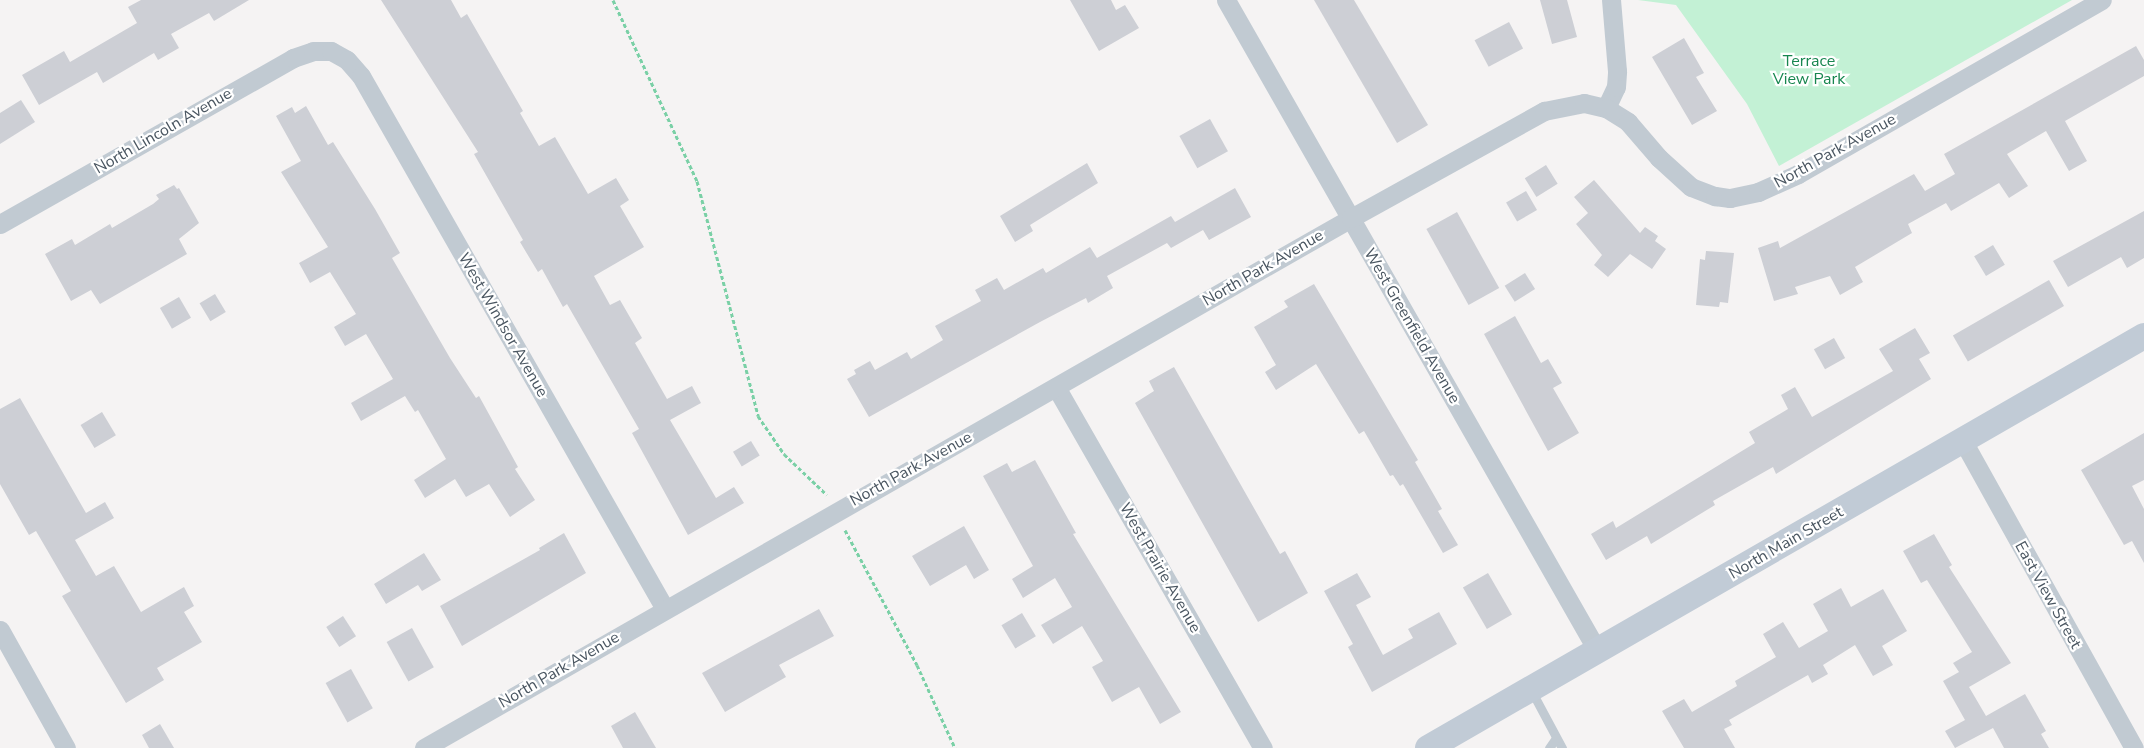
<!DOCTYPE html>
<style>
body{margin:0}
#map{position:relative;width:2144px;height:748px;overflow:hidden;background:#f5f3f3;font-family:"Nunito Sans",sans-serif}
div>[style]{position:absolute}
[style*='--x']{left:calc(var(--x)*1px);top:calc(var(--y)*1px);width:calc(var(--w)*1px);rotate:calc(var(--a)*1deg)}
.green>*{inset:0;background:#c3f1d5}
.building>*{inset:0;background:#cdcfd5;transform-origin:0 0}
.path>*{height:3px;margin-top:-1.5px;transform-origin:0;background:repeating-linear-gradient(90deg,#7ad0a6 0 4px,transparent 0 6.5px)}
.lane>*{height:9px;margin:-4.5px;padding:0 4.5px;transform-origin:4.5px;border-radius:4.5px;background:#c1cad2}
.street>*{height:19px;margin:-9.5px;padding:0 9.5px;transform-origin:9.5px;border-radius:9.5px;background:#c1cad2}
.secondary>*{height:26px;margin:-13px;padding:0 13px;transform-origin:13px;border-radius:13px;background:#c1cbd6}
span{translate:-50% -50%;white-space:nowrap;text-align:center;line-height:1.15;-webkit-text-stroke:4.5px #fff;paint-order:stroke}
.park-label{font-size:16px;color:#17864f}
.street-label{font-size:16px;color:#4a5661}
</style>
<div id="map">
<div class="green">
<i style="clip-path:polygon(1638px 0,2072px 0,1779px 166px,1747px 104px,1676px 5px)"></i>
</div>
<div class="building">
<i style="clip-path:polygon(141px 0,249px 0,214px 21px,209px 13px,171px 34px,179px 48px,158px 60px,154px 53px,103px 83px,97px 72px,39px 105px,22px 75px,64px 51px,70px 62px,137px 23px,128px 7px)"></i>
<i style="clip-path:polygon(381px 0,451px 0,461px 18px,467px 14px,523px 111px,520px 113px,539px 146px,555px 137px,588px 194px,616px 178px,629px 200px,620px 206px,644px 247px,594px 276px,610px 305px,620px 300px,642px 338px,635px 343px,667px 399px,692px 386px,701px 403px,670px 420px,716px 498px,734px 487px,744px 503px,688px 535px,632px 433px,639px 429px,601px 363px,567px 304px,563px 307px,542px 269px,538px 272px,520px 242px,523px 240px,474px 154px,478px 152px)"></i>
<i style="clip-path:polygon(1070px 0,1111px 0,1116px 10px,1125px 5px,1139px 28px,1099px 51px)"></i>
<i style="clip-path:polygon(1314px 0,1354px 0,1428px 125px,1397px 143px)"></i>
<i style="clip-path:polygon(1540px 0,1567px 0,1577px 37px,1552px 44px)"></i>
<i style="left:1509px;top:22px;width:30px;height:39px;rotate:62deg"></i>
<i style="clip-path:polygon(1684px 38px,1704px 73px,1696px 77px,1717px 111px,1692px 125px,1652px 57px)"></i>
<i style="clip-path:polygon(2136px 46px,2144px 60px,2144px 76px,2065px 121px,2087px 161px,2069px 171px,2046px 131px,2007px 154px,2028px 186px,2009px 198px,1999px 183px,1951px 211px,1946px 203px,1908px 224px,1912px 233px,1855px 267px,1863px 282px,1840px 295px,1830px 276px,1795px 287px,1798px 294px,1774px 301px,1758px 248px,1778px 241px,1780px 248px,1914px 174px,1925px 191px,1955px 174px,1944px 154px)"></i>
<i style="clip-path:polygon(21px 100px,35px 122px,0 144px,0 113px)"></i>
<i style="clip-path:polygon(306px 106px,328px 145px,333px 142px,375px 209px,400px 253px,392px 258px,450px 358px,476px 398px,479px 396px,518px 467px,515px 469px,535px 500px,510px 517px,489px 484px,466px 497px,455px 479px,425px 498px,414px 480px,446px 459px,418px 410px,415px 412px,405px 396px,361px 421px,351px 403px,393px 379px,366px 334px,345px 346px,334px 327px,356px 314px,330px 272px,310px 283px,299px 263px,328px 247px,281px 172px,301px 161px,276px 116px,292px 107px,295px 113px)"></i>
<i style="left:1210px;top:119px;width:37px;height:35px;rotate:61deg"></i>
<i style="clip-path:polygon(1087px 163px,1098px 183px,1030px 225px,1033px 231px,1015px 242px,1000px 216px)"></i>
<i style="left:1546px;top:165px;width:22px;height:25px;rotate:58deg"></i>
<i style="clip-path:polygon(1594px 180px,1640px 233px,1645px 227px,1658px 236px,1655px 241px,1666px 249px,1652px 269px,1630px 254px,1608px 277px,1594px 265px,1602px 255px,1576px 224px,1588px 213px,1574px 197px)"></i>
<i style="clip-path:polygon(174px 185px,177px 189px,179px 188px,199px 223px,179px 239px,187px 254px,100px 304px,91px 290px,71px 301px,45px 254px,72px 239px,75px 245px,110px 224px,112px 228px,153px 204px,159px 199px,156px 195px)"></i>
<i style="clip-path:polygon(1235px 188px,1251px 217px,1209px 240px,1203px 230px,1171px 248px,1167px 243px,1107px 276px,1113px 288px,1088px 303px,1086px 298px,1040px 322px,869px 417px,847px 379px,856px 374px,854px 370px,870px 361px,875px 370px,907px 352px,911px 359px,943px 340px,935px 326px,981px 301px,975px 290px,997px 278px,1004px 290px,1043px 268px,1046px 273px,1090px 247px,1097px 258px,1171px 216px,1175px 222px)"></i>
<i style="left:1526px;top:191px;width:22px;height:23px;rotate:60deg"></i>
<i style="clip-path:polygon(2144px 211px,2144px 258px,2127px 268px,2121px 257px,2068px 287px,2053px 261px)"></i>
<i style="left:1457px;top:212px;width:87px;height:35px;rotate:61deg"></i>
<i style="left:1993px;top:245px;width:23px;height:22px;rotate:59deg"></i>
<i style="clip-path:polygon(1706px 251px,1734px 253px,1728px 303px,1720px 302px,1719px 307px,1696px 305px,1700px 259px,1705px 260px)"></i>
<i style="left:1525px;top:273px;width:19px;height:24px;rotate:58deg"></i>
<i style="left:2049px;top:280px;width:30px;height:111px;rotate:60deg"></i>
<i style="clip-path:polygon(1314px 284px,1418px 460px,1415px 462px,1442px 509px,1438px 511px,1458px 545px,1443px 553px,1403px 484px,1400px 486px,1393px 475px,1390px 476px,1364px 431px,1359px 434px,1316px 364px,1276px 390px,1265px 372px,1276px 365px,1254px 327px,1288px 307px,1284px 301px)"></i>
<i style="left:215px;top:294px;width:21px;height:18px;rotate:59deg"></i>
<i style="left:179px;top:297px;width:24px;height:22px;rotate:60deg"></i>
<i style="clip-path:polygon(1515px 316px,1541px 363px,1548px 359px,1562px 383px,1553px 388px,1579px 433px,1548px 451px,1484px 334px)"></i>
<i style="clip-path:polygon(1915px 328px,1930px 353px,1919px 359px,1931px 379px,1776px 474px,1773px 467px,1713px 501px,1715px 505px,1651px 544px,1647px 536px,1606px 560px,1591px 534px,1613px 521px,1616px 528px,1755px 443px,1749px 432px,1788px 409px,1781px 395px,1795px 387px,1812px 417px,1893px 371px,1879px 349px)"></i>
<i style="left:1834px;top:338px;width:23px;height:23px;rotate:61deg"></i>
<i style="clip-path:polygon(1174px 367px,1280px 554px,1285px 551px,1308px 593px,1258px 622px,1135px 403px,1154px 391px,1149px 381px)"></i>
<i style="clip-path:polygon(20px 398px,86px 513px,105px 502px,114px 518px,75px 540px,96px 576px,114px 566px,141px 612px,184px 587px,194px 606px,184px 612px,202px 642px,157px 668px,164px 680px,126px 703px,62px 596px,71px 591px,36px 531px,29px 535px,0 484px,0 409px)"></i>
<i style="left:102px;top:412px;width:27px;height:25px;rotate:59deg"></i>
<i style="clip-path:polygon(2144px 433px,2144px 480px,2132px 486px,2144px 509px,2144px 563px,2132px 541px,2124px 545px,2081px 470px)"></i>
<i style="left:751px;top:441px;width:17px;height:21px;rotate:59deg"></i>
<i style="clip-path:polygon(1035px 460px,1076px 533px,1073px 534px,1181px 712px,1160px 724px,1139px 687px,1112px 702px,1092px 667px,1103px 661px,1082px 626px,1053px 644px,1041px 625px,1072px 607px,1055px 578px,1023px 598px,1012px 579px,1033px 566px,983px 476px,1007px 463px,1012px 472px)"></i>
<i style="clip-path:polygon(964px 526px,989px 570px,974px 579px,966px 565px,930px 586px,912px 556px)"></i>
<i style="clip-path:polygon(564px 533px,586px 573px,462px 646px,440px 606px,540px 550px,539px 548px)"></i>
<i style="clip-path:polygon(1934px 534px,1952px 565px,1949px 567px,2011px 663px,1969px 687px,1986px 716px,2025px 694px,2046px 731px,2041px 734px,2049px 748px,2004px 748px,1993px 728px,1955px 748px,1945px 731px,1965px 720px,1943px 681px,1959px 672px,1953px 663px,1972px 652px,1927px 580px,1921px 583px,1903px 551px)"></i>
<i style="clip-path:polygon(424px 553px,441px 580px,422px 591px,418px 585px,386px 604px,374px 584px)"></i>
<i style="clip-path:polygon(1357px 573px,1371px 597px,1356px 605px,1383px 655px,1413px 638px,1408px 629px,1439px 612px,1457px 644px,1372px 692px,1348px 647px,1353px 644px,1324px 591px)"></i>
<i style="left:1488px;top:573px;width:48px;height:29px;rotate:60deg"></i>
<i style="clip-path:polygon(1841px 588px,1851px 607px,1883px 589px,1907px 631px,1882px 646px,1893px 665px,1873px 676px,1855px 645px,1823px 665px,1828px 674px,1812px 683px,1808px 675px,1729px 720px,1732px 725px,1724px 729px,1735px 748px,1684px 748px,1662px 711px,1684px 699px,1692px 712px,1737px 686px,1735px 681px,1776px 657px,1763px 634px,1783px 622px,1799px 648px,1828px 631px,1813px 604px)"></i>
<i style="clip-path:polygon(819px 609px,834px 636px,779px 665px,786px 677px,725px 712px,702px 673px)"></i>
<i style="left:1022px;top:613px;width:27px;height:24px;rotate:59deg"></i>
<i style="left:343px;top:616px;width:24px;height:20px;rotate:57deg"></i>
<i style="left:412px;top:628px;width:45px;height:29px;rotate:61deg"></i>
<i style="left:351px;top:669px;width:45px;height:29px;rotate:61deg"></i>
<i style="clip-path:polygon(635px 712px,656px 748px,623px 748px,611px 726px)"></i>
<i style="clip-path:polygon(160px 724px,174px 748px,149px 748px,142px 735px)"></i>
</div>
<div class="path">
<i style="--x:613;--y:0;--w:200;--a:65.1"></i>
<i style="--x:697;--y:181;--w:243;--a:75.4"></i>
<i style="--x:758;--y:416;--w:46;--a:55.6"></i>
<i style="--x:784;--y:454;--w:59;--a:43.6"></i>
<i style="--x:845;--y:530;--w:153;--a:61.9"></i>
<i style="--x:917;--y:665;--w:91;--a:65.4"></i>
</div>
<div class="lane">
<i style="--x:1531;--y:690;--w:66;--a:61.9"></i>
<i style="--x:1549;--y:748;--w:12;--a:-55"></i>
</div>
<div class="street">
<i style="--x:1226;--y:0;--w:751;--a:60.29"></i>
<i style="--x:1606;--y:108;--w:23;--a:-65"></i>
<i style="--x:1616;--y:87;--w:16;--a:-86"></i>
<i style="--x:1617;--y:71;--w:71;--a:-94.8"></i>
<i style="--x:0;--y:224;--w:337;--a:-29.5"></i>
<i style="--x:293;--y:58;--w:21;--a:-19"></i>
<i style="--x:313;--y:51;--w:18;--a:0"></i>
<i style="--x:331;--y:51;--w:18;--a:29"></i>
<i style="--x:347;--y:60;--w:21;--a:49"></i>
<i style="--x:361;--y:76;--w:614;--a:60.3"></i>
<i style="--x:1056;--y:387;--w:416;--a:60.2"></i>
<i style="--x:1963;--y:441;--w:351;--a:60.9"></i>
<i style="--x:0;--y:630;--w:135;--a:60.8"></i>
<i style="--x:424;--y:748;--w:1068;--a:-29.76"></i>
<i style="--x:1351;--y:218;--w:221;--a:-29"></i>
<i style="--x:1544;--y:111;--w:41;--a:-11.3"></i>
<i style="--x:1584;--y:103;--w:23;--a:13"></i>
<i style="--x:1606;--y:108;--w:26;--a:32"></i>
<i style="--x:1628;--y:122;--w:48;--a:49.3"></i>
<i style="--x:1659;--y:158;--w:43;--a:42.2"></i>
<i style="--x:1691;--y:187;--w:26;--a:21"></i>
<i style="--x:1715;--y:196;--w:15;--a:8"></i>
<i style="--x:1730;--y:198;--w:29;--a:-12"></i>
<i style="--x:1758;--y:192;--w:44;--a:-24.2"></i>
<i style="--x:1798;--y:174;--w:350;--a:-29.8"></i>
</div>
<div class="secondary">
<i style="--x:1428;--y:748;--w:826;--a:-29.92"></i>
</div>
<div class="park-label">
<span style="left:1809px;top:70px">Terrace<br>View Park</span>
</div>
<div class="street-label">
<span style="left:163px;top:131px;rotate:-30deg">North Lincoln Avenue</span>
<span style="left:1835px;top:151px;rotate:-29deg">North Park Avenue</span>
<span style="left:1263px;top:268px;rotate:-30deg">North Park Avenue</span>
<span style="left:503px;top:325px;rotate:60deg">West Windsor Avenue</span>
<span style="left:1412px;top:326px;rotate:60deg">West Greenfield Avenue</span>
<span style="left:911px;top:469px;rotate:-29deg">North Park Avenue</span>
<span style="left:1786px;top:543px;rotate:-30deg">North Main Street</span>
<span style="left:1160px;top:568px;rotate:60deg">West Prairie Avenue</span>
<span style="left:2048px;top:595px;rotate:61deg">East View Street</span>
<span style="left:559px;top:670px;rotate:-30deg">North Park Avenue</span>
</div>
</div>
